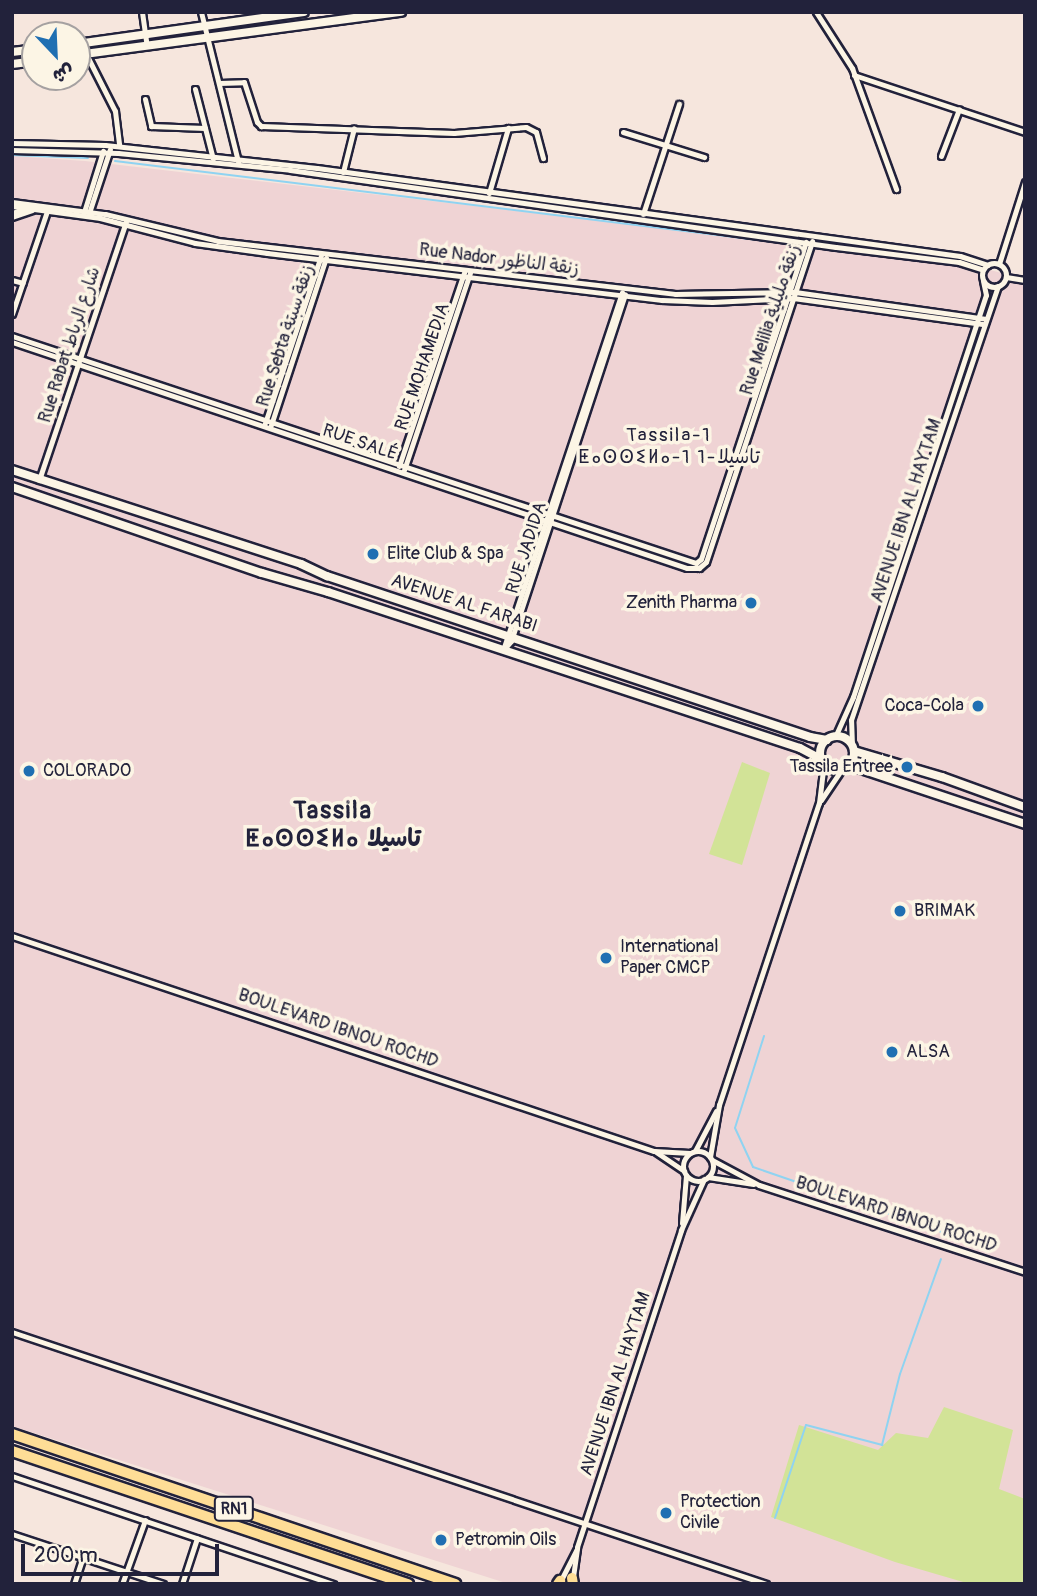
<!DOCTYPE html>
<meta charset="utf-8">
<style>
body{margin:0}
#map{position:relative;width:1037px;height:1596px;overflow:hidden;background:#f6e6dd;font-family:Pangolin,"Playpen Sans Arabic","Noto Sans Tifinagh",sans-serif}
div>[style]{position:absolute}
[style*='--x']{left:calc(var(--x)*1px);top:calc(var(--y)*1px);width:calc(var(--w)*1px);rotate:calc(var(--a)*1deg)}
.built>*{inset:0;background:#efd3d4}
.green>*{inset:0;background:#d2e397}
.stream>*{height:2px;margin:-1px;padding:0 1px;transform-origin:1px;border-radius:1px;background:#8fd3f1}
.roads{filter:drop-shadow(2px 0 #22223b) drop-shadow(-2px 0 #22223b) drop-shadow(0 2px #22223b) drop-shadow(0 -2px #22223b)}
.street>*{height:5px;margin:-2.5px;padding:0 2.5px;transform-origin:2.5px;border-radius:2.5px;background:#fcf5e5}
.street>.ring{margin:-2.5px;padding:0;box-sizing:content-box;background:none;border:5px solid #fcf5e5;border-radius:50%}
.secondary>*{height:8px;margin:-4px;padding:0 4px;transform-origin:4px;border-radius:4px;background:#fcf5e5}
.secondary>.ring{margin:-4px;padding:0;box-sizing:content-box;background:none;border:8px solid #fcf5e5;border-radius:50%}
.highway>*{height:10px;margin:-5px;padding:0 5px;transform-origin:5px;border-radius:5px;background:#fedd96}
.dots>*{width:19px;height:19px;translate:-50% -50%;box-sizing:border-box;border:4px solid #fcf5e5;border-radius:50%}
span{translate:-50% -50%;white-space:nowrap;text-align:center;line-height:1.15;-webkit-text-stroke:7px #fcf5e5;paint-order:stroke}
.shield-label span{padding:2px 5px;background:#fcf5e5;border:2px solid;border-radius:5px;-webkit-text-stroke-width:0}
.shield-label{font-size:16px;color:#22223b;font-weight:700}
.street-label{font-size:18px;color:#22223b}
.poi-label{font-size:18px;color:#22223b}
.left{translate:0 -50%;text-align:left}
.right{translate:-100% -50%;text-align:right}
.neighbourhood-label{font-size:19px;color:#22223b;letter-spacing:2px}
.district-label{font-size:24px;color:#22223b;font-weight:700;letter-spacing:2px}
.frame{position:absolute;inset:0;border:14px solid #22223b;pointer-events:none}
.north{position:absolute;left:21px;top:21px;width:70px;height:70px;box-sizing:border-box;background:#fcf5e5;border:2px solid #a5a1a1;border-radius:50%;rotate:157deg;font-size:19px;font-weight:700;line-height:28px;text-align:center;color:#22223b}
.north::after{content:'';display:block;margin:auto;width:24px;height:32px;background:#1f6fb2;clip-path:polygon(50% 0,100% 100%,50% 72%,0 100%)}
.scale{position:absolute;left:21px;top:1544px;width:198px;height:32px;box-sizing:border-box;border:4px solid #22223b;border-top:0;padding-left:9px;font-size:21px;line-height:24px;white-space:nowrap;color:#22223b;-webkit-text-stroke:5px #fcf5e5;paint-order:stroke}
</style>
<div id="map">
<div class="built">
<i style="clip-path:polygon(12px 156px,85px 161px,959px 262px,1025px 279px,1025px 1584px,509px 1584px,12px 1426px)"></i>
</div>
<div class="green">
<i style="clip-path:polygon(742px 762px,770px 773px,742px 865px,709px 854px)"></i>
<i style="clip-path:polygon(944px 1407px,1013px 1430px,999px 1489px,1025px 1499px,1025px 1584px,970px 1584px,895px 1562px,771px 1517px,799px 1425px,878px 1450px,896px 1433px,928px 1438px)"></i>
</div>
<div class="stream">
<i style="--x:12;--y:155;--w:76;--a:2.3"></i>
<i style="--x:115;--y:161;--w:689;--a:7"></i>
<i style="--x:815;--y:247;--w:129;--a:7.1"></i>
<i style="--x:764;--y:1036;--w:96;--a:107.5"></i>
<i style="--x:735;--y:1128;--w:43;--a:65.2"></i>
<i style="--x:753;--y:1167;--w:208;--a:19"></i>
<i style="--x:775;--y:1518;--w:98;--a:-71.6"></i>
<i style="--x:806;--y:1425;--w:79;--a:14.7"></i>
<i style="--x:882;--y:1445;--w:73;--a:-75.8"></i>
<i style="--x:900;--y:1374;--w:122;--a:-70.4"></i>
</div>
<div class="roads">
<div class="street">
<i style="--x:142;--y:12;--w:34;--a:82"></i>
<i style="--x:201;--y:12;--w:154;--a:76.1"></i>
<i style="--x:816;--y:12;--w:67;--a:57.3"></i>
<i style="--x:852;--y:68;--w:129;--a:70"></i>
<i style="--x:84;--y:43;--w:11;--a:80"></i>
<i style="--x:86;--y:54;--w:64;--a:63"></i>
<i style="--x:115;--y:111;--w:35;--a:83"></i>
<i style="--x:854;--y:75;--w:180;--a:18.4"></i>
<i style="--x:219;--y:83;--w:25;--a:-2"></i>
<i style="--x:244;--y:82;--w:42;--a:72"></i>
<i style="--x:257;--y:122;--w:6;--a:45"></i>
<i style="--x:261;--y:126;--w:193;--a:2.1"></i>
<i style="--x:454;--y:133;--w:72;--a:-4.8"></i>
<i style="--x:526;--y:127;--w:11;--a:27"></i>
<i style="--x:536;--y:132;--w:27;--a:75"></i>
<i style="--x:195;--y:89;--w:72;--a:75.6"></i>
<i style="--x:145;--y:99;--w:28;--a:77"></i>
<i style="--x:151;--y:126;--w:54;--a:2.1"></i>
<i style="--x:623;--y:132;--w:85;--a:17.2"></i>
<i style="--x:12;--y:143;--w:93;--a:1.2"></i>
<i style="--x:105;--y:145;--w:213;--a:6.2"></i>
<i style="--x:317;--y:168;--w:649;--a:7.79"></i>
<i style="--x:960;--y:256;--w:29;--a:18"></i>
<i style="--x:12;--y:150;--w:106;--a:1.6"></i>
<i style="--x:118;--y:153;--w:173;--a:5.6"></i>
<i style="--x:290;--y:170;--w:551;--a:8.03"></i>
<i style="--x:836;--y:247;--w:124;--a:7"></i>
<i style="--x:959;--y:262;--w:25;--a:18"></i>
<i style="--x:941;--y:156;--w:50;--a:-69"></i>
<i style="--x:343;--y:172;--w:45;--a:-76"></i>
<i style="--x:489;--y:193;--w:68;--a:-73.7"></i>
<i style="--x:12;--y:202;--w:94;--a:7.4"></i>
<i style="--x:105;--y:214;--w:116;--a:13.4"></i>
<i style="--x:218;--y:241;--w:460;--a:6.6"></i>
<i style="--x:675;--y:294;--w:120;--a:-1"></i>
<i style="--x:795;--y:292;--w:193;--a:8"></i>
<i style="--x:12;--y:206;--w:89;--a:7.8"></i>
<i style="--x:100;--y:218;--w:98;--a:14.7"></i>
<i style="--x:195;--y:243;--w:73;--a:7.9"></i>
<i style="--x:267;--y:253;--w:398;--a:6.8"></i>
<i style="--x:662;--y:300;--w:50;--a:2.3"></i>
<i style="--x:712;--y:302;--w:81;--a:-2.8"></i>
<i style="--x:793;--y:298;--w:193;--a:7.8"></i>
<i style="--x:84;--y:212;--w:64;--a:-72.7"></i>
<i style="--x:12;--y:213;--w:15;--a:-20"></i>
<i style="--x:89;--y:213;--w:67;--a:-71.8"></i>
<i style="--x:643;--y:214;--w:116;--a:-71.9"></i>
<i style="--x:12;--y:217;--w:21;--a:-19"></i>
<i class="ring" style="left:982px;top:263px;width:19px;height:19px"></i>
<i style="--x:999;--y:264;--w:86;--a:-72.4"></i>
<i style="--x:1006;--y:277;--w:19;--a:9"></i>
<i style="--x:12;--y:280;--w:11;--a:15"></i>
<i style="--x:12;--y:314;--w:109;--a:-71.2"></i>
<i style="--x:12;--y:336;--w:721;--a:18.36"></i>
<i style="--x:12;--y:342;--w:712;--a:18.51"></i>
<i style="--x:687;--y:568;--w:12;--a:0"></i>
<i style="--x:265;--y:423;--w:176;--a:-71.5"></i>
<i style="--x:271;--y:425;--w:176;--a:-71.8"></i>
<i style="--x:399;--y:466;--w:204;--a:-71.4"></i>
<i style="--x:404;--y:470;--w:208;--a:-71.5"></i>
<i style="--x:39;--y:480;--w:273;--a:-71.4"></i>
<i style="--x:696;--y:563;--w:6;--a:-39"></i>
<i style="--x:701;--y:559;--w:334;--a:-71.7"></i>
<i style="--x:699;--y:568;--w:9;--a:-41"></i>
<i style="--x:706;--y:562;--w:338;--a:-71.7"></i>
<i style="--x:503;--y:650;--w:12;--a:-48"></i>
<i style="--x:511;--y:641;--w:365;--a:-71.8"></i>
<i style="--x:503;--y:650;--w:377;--a:-71.6"></i>
<i style="--x:835;--y:737;--w:44;--a:-65.8"></i>
<i style="--x:853;--y:697;--w:423;--a:-71.7"></i>
<i style="--x:986;--y:295;--w:14;--a:-102"></i>
<i style="--x:852;--y:746;--w:26;--a:-92"></i>
<i style="--x:851;--y:720;--w:458;--a:-71.3"></i>
<i style="--x:821;--y:800;--w:36;--a:-56"></i>
<i style="--x:12;--y:936;--w:677;--a:18.52"></i>
<i style="--x:654;--y:1151;--w:36;--a:3"></i>
<i style="--x:695;--y:1151;--w:45;--a:-62.3"></i>
<i class="ring" style="left:683px;top:1151px;width:25px;height:25px"></i>
<i style="--x:656;--y:1152;--w:34;--a:34"></i>
<i style="--x:710;--y:1157;--w:53;--a:-80.2"></i>
<i style="--x:719;--y:1105;--w:318;--a:-71.7"></i>
<i style="--x:819;--y:803;--w:39;--a:-83"></i>
<i style="--x:712;--y:1160;--w:53;--a:28"></i>
<i style="--x:759;--y:1185;--w:280;--a:18.1"></i>
<i style="--x:708;--y:1177;--w:46;--a:8.8"></i>
<i style="--x:682;--y:1223;--w:48;--a:-85.2"></i>
<i style="--x:12;--y:1332;--w:795;--a:18.48"></i>
<i style="--x:12;--y:1476;--w:339;--a:18.6"></i>
<i style="--x:12;--y:1534;--w:159;--a:18.3"></i>
<i style="--x:573;--y:1577;--w:30;--a:-82"></i>
<i style="--x:577;--y:1547;--w:334;--a:-71.8"></i>
<i style="--x:681;--y:1230;--w:56;--a:-65.7"></i>
<i style="--x:560;--y:1582;--w:36;--a:-63"></i>
<i style="--x:74;--y:1584;--w:28;--a:-72"></i>
<i style="--x:122;--y:1584;--w:68;--a:-70.2"></i>
<i style="--x:182;--y:1584;--w:48;--a:-71.9"></i>
</div>
<div class="secondary">
<i style="--x:77;--y:44;--w:229;--a:-8"></i>
<i style="--x:12;--y:52;--w:23;--a:-7"></i>
<i style="--x:77;--y:55;--w:327;--a:-7.6"></i>
<i style="--x:12;--y:64;--w:23;--a:-7"></i>
<i style="--x:12;--y:470;--w:304;--a:18"></i>
<i style="--x:301;--y:564;--w:29;--a:25"></i>
<i style="--x:327;--y:576;--w:509;--a:18.43"></i>
<i style="--x:810;--y:737;--w:17;--a:10"></i>
<i style="--x:12;--y:487;--w:264;--a:19"></i>
<i style="--x:262;--y:573;--w:69;--a:16.1"></i>
<i style="--x:328;--y:592;--w:497;--a:18.3"></i>
<i style="--x:800;--y:748;--w:24;--a:28"></i>
<i class="ring" style="left:820px;top:736px;width:26px;height:26px"></i>
<i style="--x:854;--y:751;--w:92;--a:16.5"></i>
<i style="--x:942;--y:777;--w:88;--a:19.9"></i>
<i style="--x:849;--y:765;--w:186;--a:18.5"></i>
</div>
<div class="highway">
<i style="--x:12;--y:1434;--w:468;--a:18.7"></i>
<i style="--x:12;--y:1451;--w:418;--a:18.6"></i>
<i style="--x:572;--y:1578;--w:6;--a:81"></i>
<i style="--x:558;--y:1584;--w:4;--a:-56"></i>
</div>
</div>
<div class="dots">
<i style="left:373px;top:554px;background:#1f6fb2"></i>
<i style="left:751px;top:603px;background:#1f6fb2"></i>
<i style="left:978px;top:706px;background:#1f6fb2"></i>
<i style="left:907px;top:767px;background:#1f6fb2"></i>
<i style="left:29px;top:771px;background:#1f6fb2"></i>
<i style="left:900px;top:911px;background:#1f6fb2"></i>
<i style="left:606px;top:958px;background:#1f6fb2"></i>
<i style="left:892px;top:1052px;background:#1f6fb2"></i>
<i style="left:666px;top:1513px;background:#1f6fb2"></i>
<i style="left:441px;top:1540px;background:#1f6fb2"></i>
</div>
<div class="shield-label">
<span style="left:234px;top:1509px">RN1</span>
</div>
<div class="street-label">
<span style="left:499px;top:260px;rotate:7deg">Rue Nador زنقة الناظور</span>
<span style="left:771px;top:320px;rotate:-72deg">Rue Melilia زنقة مليلية</span>
<span style="left:286px;top:336px;rotate:-72deg">Rue Sebta زنقة سبتة</span>
<span style="left:70px;top:345px;rotate:-72deg">Rue Rabat شارع الرباط</span>
<span style="left:423px;top:367px;rotate:-71deg">RUE MOHAMEDIA</span>
<span style="left:360px;top:443px;rotate:19deg">RUE SALÉ</span>
<span style="left:907px;top:511px;rotate:-72deg">AVENUE IBN AL HAYTAM</span>
<span style="left:527px;top:548px;rotate:-72deg">RUE JADIDA</span>
<span style="left:464px;top:604px;rotate:18deg">AVENUE AL FARABI</span>
<span style="left:338px;top:1029px;rotate:19deg">BOULEVARD IBNOU ROCHD</span>
<span style="left:896px;top:1215px;rotate:18deg">BOULEVARD IBNOU ROCHD</span>
<span style="left:616px;top:1384px;rotate:-72deg">AVENUE IBN AL HAYTAM</span>
</div>
<div class="poi-label">
<span class="left" style="left:387px;top:554px">Elite Club &amp; Spa</span>
<span class="right" style="left:737px;top:603px">Zenith Pharma</span>
<span class="right" style="left:964px;top:706px">Coca-Cola</span>
<span class="right" style="left:893px;top:767px">Tassila Entree</span>
<span class="left" style="left:43px;top:771px">COLORADO</span>
<span class="left" style="left:914px;top:911px">BRIMAK</span>
<span class="left" style="left:620px;top:958px">International<br>Paper CMCP</span>
<span class="left" style="left:906px;top:1052px">ALSA</span>
<span class="left" style="left:680px;top:1513px">Protection<br>Civile</span>
<span class="left" style="left:455px;top:1540px">Petromin Oils</span>
</div>
<div class="neighbourhood-label">
<span style="left:669px;top:447px">Tassila-1<br>ⵟⴰⵙⵙⵉⵍⴰ-1 1-تاسيلا</span>
</div>
<div class="district-label">
<span style="left:333px;top:825px">Tassila<br>ⵟⴰⵙⵙⵉⵍⴰ تاسيلا</span>
</div>
<div class="frame"></div>
<div class="north">ش</div>
<div class="scale">200 m</div>
</div>
